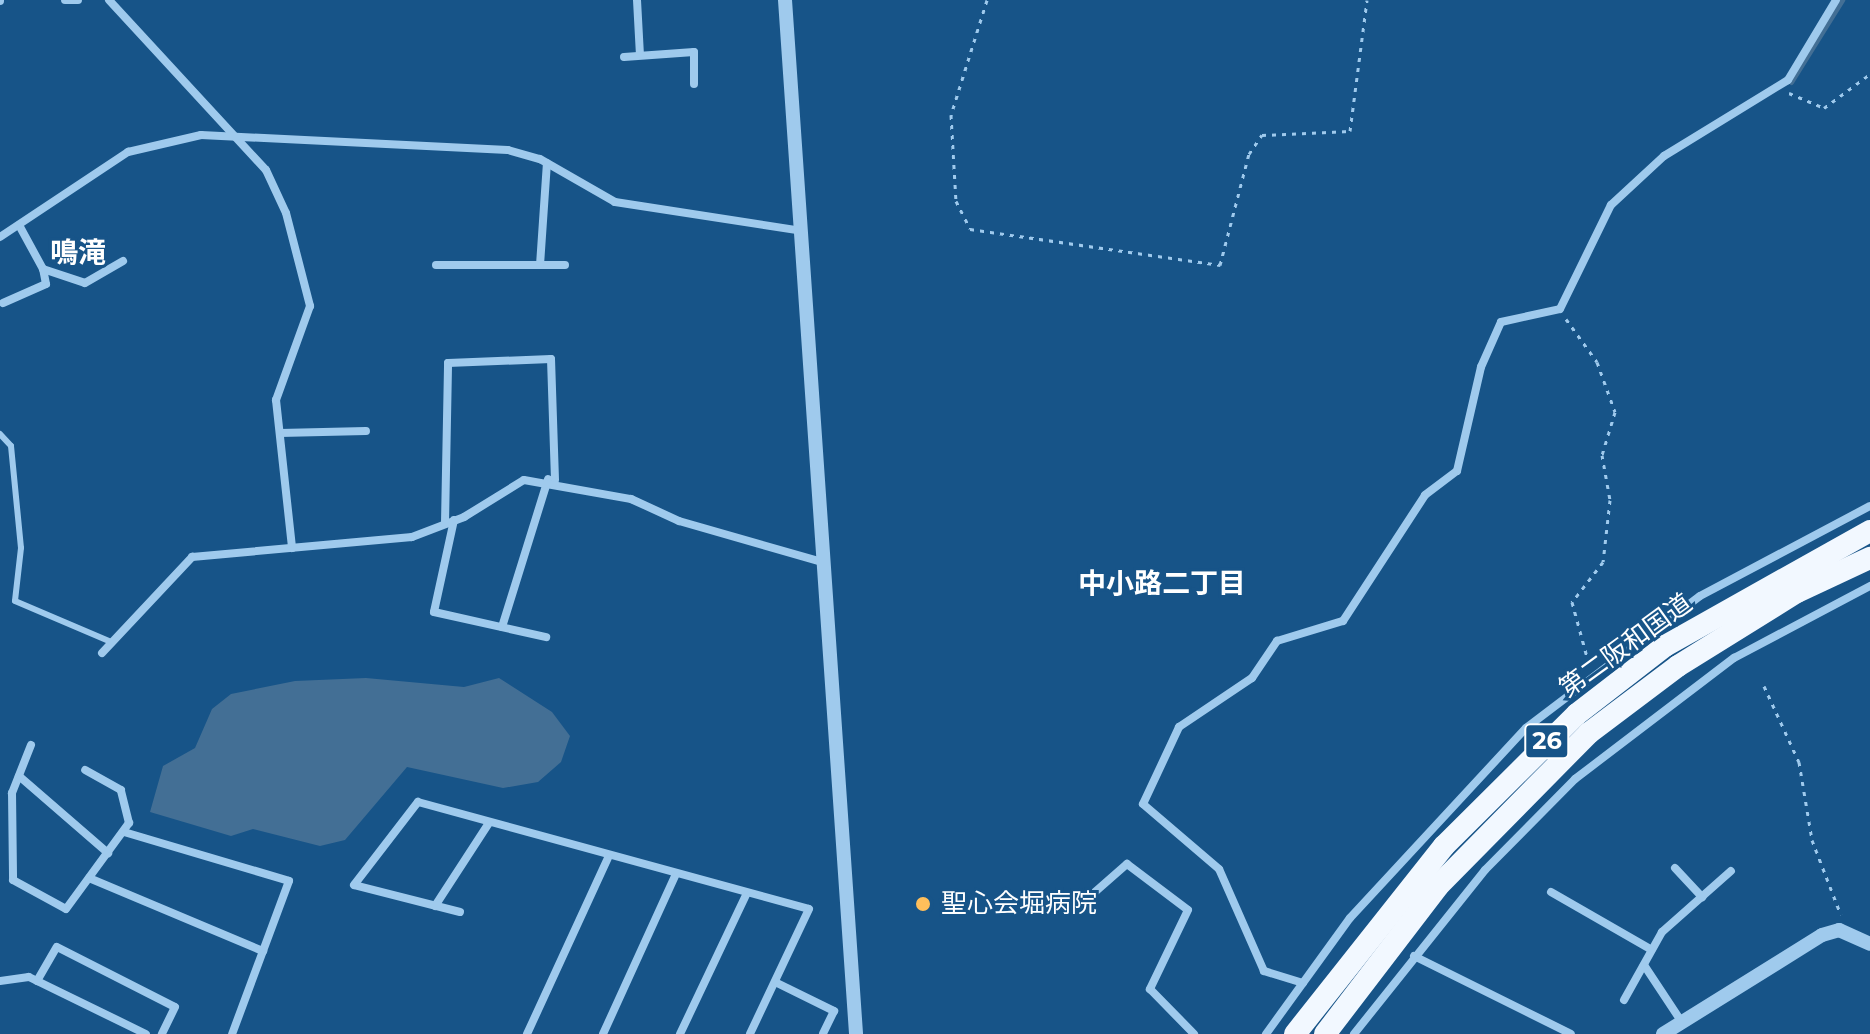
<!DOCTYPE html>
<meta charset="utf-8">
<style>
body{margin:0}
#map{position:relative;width:1870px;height:1034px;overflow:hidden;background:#175488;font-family:Montserrat,"Noto Sans JP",sans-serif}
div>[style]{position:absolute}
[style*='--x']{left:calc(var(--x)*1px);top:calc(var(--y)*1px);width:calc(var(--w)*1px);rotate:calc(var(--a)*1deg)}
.water>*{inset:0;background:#436f95}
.stream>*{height:5px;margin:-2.5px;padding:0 2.5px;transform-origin:2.5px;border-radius:2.5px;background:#436f95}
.path>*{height:3px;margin-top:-1.5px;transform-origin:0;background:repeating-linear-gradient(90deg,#9fcaed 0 4px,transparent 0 10px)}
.service>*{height:6px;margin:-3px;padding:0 3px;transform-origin:3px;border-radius:3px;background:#9fcaed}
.minor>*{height:8px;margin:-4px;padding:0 4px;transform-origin:4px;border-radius:4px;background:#9fcaed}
.tertiary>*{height:14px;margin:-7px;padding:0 7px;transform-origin:7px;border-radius:7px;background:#9fcaed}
.trunk>*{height:22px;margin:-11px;padding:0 11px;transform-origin:11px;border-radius:11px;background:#f2f8ff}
.dots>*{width:22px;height:22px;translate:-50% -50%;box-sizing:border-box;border:4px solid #175488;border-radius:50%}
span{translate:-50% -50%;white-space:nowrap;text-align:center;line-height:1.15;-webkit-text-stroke:6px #175488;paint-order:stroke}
.shield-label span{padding:2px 6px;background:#175488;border:2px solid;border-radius:6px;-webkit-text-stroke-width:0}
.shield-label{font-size:24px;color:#fff;font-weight:700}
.street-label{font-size:26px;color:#fff}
.poi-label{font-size:26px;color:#fff}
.left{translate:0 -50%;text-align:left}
.neighbourhood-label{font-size:28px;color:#fff;font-weight:700}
</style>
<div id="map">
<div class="water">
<i style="clip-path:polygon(366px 678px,464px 687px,499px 678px,552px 712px,570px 736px,561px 762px,538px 782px,503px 788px,407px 767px,345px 840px,320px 846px,253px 829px,231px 836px,150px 812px,163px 766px,195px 748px,212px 709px,231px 694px,295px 681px)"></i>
</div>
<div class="stream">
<i style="--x:1791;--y:82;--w:97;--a:-58.1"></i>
</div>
<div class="path">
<i style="--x:987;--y:0;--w:121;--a:107.4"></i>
<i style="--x:951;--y:115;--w:86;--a:86.7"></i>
<i style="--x:956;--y:201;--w:31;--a:63"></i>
<i style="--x:970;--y:229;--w:253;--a:8.2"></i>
<i style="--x:1220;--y:265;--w:115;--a:-75.4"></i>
<i style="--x:1249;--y:154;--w:23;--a:-56"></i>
<i style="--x:1262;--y:135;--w:88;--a:-2.6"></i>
<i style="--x:1350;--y:131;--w:132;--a:-82.6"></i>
<i style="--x:1789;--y:93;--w:38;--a:23"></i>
<i style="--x:1824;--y:108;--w:57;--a:-36.5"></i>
<i style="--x:1566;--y:319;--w:53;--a:54.2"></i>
<i style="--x:1597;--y:362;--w:53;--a:70.2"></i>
<i style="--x:1615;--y:412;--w:45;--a:106.8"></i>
<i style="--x:1602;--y:455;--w:46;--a:79.9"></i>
<i style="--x:1610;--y:500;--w:62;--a:96.4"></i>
<i style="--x:1603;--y:562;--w:51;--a:127.8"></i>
<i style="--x:1572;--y:602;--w:64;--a:74.7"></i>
<i style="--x:1764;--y:686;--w:84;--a:65.3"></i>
<i style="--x:1799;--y:762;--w:79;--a:80.5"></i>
<i style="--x:1812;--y:840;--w:80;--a:68.9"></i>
</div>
<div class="service">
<i style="--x:0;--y:434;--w:16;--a:47"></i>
<i style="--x:11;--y:446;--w:102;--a:84.4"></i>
<i style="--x:21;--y:548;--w:53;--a:96.5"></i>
<i style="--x:15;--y:601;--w:104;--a:23.1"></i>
</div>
<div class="minor">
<i style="--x:65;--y:0;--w:13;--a:0"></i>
<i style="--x:109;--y:0;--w:231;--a:47.3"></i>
<i style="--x:266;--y:170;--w:47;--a:65.1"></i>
<i style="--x:286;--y:213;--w:96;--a:75.5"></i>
<i style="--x:310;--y:306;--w:100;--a:109.9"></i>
<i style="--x:276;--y:400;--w:149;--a:83.8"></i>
<i style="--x:637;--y:0;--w:55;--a:86.9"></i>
<i style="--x:0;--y:1;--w:1;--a:-90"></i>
<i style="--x:624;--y:57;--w:70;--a:-4.1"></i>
<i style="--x:694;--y:52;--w:32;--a:90"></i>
<i style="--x:19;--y:225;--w:50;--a:61.4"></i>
<i style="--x:43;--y:269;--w:44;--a:18.4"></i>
<i style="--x:85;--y:283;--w:44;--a:-30.1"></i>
<i style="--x:0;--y:237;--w:154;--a:-33.6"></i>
<i style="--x:128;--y:152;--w:75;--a:-13.1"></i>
<i style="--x:201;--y:135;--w:307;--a:2.8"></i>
<i style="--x:508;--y:150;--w:33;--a:16"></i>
<i style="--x:540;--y:159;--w:86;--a:29.8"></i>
<i style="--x:615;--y:202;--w:189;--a:8.8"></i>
<i style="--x:436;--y:265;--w:129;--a:0"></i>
<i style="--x:540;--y:265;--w:102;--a:-86.1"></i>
<i style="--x:3;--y:303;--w:47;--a:-23.8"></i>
<i style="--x:46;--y:284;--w:15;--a:-101"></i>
<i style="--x:280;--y:433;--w:86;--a:-1.3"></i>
<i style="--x:454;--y:520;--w:94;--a:102.3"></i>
<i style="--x:434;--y:612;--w:115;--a:12.6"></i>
<i style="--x:445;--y:523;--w:160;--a:-88.9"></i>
<i style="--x:448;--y:363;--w:103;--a:-2.2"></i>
<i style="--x:551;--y:359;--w:121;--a:88.1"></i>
<i style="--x:502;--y:627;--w:155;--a:-72.7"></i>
<i style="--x:102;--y:653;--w:132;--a:-46.8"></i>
<i style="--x:192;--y:557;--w:221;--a:-5.2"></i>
<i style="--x:412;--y:537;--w:56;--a:-21"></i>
<i style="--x:464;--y:517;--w:70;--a:-31.7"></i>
<i style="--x:524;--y:480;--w:109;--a:10.1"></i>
<i style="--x:631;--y:499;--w:53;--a:24.6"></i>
<i style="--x:679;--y:521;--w:152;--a:16"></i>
<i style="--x:31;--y:745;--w:52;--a:111.6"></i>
<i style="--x:12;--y:793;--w:87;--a:89.3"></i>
<i style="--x:13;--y:880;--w:60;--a:28.7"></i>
<i style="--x:66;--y:909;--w:107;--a:-53.8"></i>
<i style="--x:129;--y:823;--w:34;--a:-104"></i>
<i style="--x:121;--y:790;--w:41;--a:-150.9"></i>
<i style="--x:19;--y:776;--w:118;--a:40.9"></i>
<i style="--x:124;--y:832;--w:172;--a:16.5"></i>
<i style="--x:289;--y:881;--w:163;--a:110.4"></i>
<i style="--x:1675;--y:868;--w:40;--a:47"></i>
<i style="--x:89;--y:878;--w:189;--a:22.8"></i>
<i style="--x:1551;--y:892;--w:116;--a:29.9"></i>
<i style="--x:435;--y:906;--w:99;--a:-57"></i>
<i style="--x:1079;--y:906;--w:64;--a:-41.2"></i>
<i style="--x:1127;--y:864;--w:76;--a:37"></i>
<i style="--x:1188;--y:910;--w:88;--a:115.7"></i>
<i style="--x:1150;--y:989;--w:63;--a:45.6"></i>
<i style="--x:460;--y:912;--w:109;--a:-165.7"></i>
<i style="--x:354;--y:885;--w:105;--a:-52.4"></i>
<i style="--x:418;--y:802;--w:405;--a:15.3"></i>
<i style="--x:809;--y:909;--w:138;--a:115.3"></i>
<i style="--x:1414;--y:956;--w:175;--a:26.4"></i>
<i style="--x:1644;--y:965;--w:67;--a:56.5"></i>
<i style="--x:0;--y:981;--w:29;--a:-8"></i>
<i style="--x:29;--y:977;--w:130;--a:26"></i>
<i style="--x:37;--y:981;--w:39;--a:-60"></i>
<i style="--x:57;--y:947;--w:132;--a:27"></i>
<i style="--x:175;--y:1007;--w:30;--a:116"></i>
<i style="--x:775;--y:982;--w:66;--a:26.2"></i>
<i style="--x:834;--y:1011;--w:25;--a:116"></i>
<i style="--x:1303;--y:983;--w:41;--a:-162.9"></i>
<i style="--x:1264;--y:971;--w:111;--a:-113.8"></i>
<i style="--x:1219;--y:869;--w:100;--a:-139.5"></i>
<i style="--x:1143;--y:804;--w:85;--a:-64.9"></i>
<i style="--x:1179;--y:727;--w:88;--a:-33.9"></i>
<i style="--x:1252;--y:678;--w:45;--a:-56"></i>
<i style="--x:1277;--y:641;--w:69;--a:-16.9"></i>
<i style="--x:1343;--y:621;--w:150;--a:-56.9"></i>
<i style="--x:1425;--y:495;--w:40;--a:-37"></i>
<i style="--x:1457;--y:471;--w:107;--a:-77"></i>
<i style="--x:1481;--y:367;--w:49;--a:-66"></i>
<i style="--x:1501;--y:322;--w:60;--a:-12.4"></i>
<i style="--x:1560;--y:309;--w:116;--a:-63.9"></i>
<i style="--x:1611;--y:205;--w:72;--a:-42.8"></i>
<i style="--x:1664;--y:156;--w:145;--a:-31.5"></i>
<i style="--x:1788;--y:80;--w:93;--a:-59"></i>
<i style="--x:1624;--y:1000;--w:78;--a:-60.8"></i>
<i style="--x:1662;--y:932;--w:92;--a:-41.5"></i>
<i style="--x:527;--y:1034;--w:196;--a:-65.3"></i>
<i style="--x:603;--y:1034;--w:176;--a:-65.5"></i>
<i style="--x:680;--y:1034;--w:154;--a:-64.6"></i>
<i style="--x:1266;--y:1034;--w:143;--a:-54.1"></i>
<i style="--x:1350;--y:918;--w:259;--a:-47.2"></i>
<i style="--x:1526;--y:728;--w:218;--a:-37.2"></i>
<i style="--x:1700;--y:596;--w:192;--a:-27.9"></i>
<i style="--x:1354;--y:1034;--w:210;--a:-51.4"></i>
<i style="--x:1485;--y:870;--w:128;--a:-45.3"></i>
<i style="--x:1575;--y:779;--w:200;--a:-37.3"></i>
<i style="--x:1734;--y:658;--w:154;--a:-27.9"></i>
</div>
<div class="tertiary">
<i style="--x:785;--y:0;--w:1036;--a:86.07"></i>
<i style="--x:1663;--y:1034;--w:187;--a:-31.9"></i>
<i style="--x:1822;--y:935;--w:18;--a:-16"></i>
<i style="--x:1839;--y:930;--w:34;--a:24"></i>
</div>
<div class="trunk">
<i style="--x:1295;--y:1034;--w:240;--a:-51.6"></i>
<i style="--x:1444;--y:846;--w:187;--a:-44.8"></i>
<i style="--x:1577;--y:714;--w:111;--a:-37.7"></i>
<i style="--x:1665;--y:646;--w:235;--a:-29.3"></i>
<i style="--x:1325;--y:1034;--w:186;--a:-52.6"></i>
<i style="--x:1438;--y:886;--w:215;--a:-45.4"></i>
<i style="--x:1589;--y:733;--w:111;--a:-37"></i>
<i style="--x:1678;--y:666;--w:140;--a:-31.9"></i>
<i style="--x:1797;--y:592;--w:81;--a:-25"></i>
</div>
<div class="dots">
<i style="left:923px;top:904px;background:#ffbf5b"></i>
</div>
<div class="shield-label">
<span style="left:1547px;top:741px">26</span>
</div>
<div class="street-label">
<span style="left:1626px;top:646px;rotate:-36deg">第二阪和国道</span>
</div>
<div class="poi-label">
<span class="left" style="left:941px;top:904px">聖心会堀病院</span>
</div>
<div class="neighbourhood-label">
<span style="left:78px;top:252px">鳴滝</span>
<span style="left:1162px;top:583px">中小路二丁目</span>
</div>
</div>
